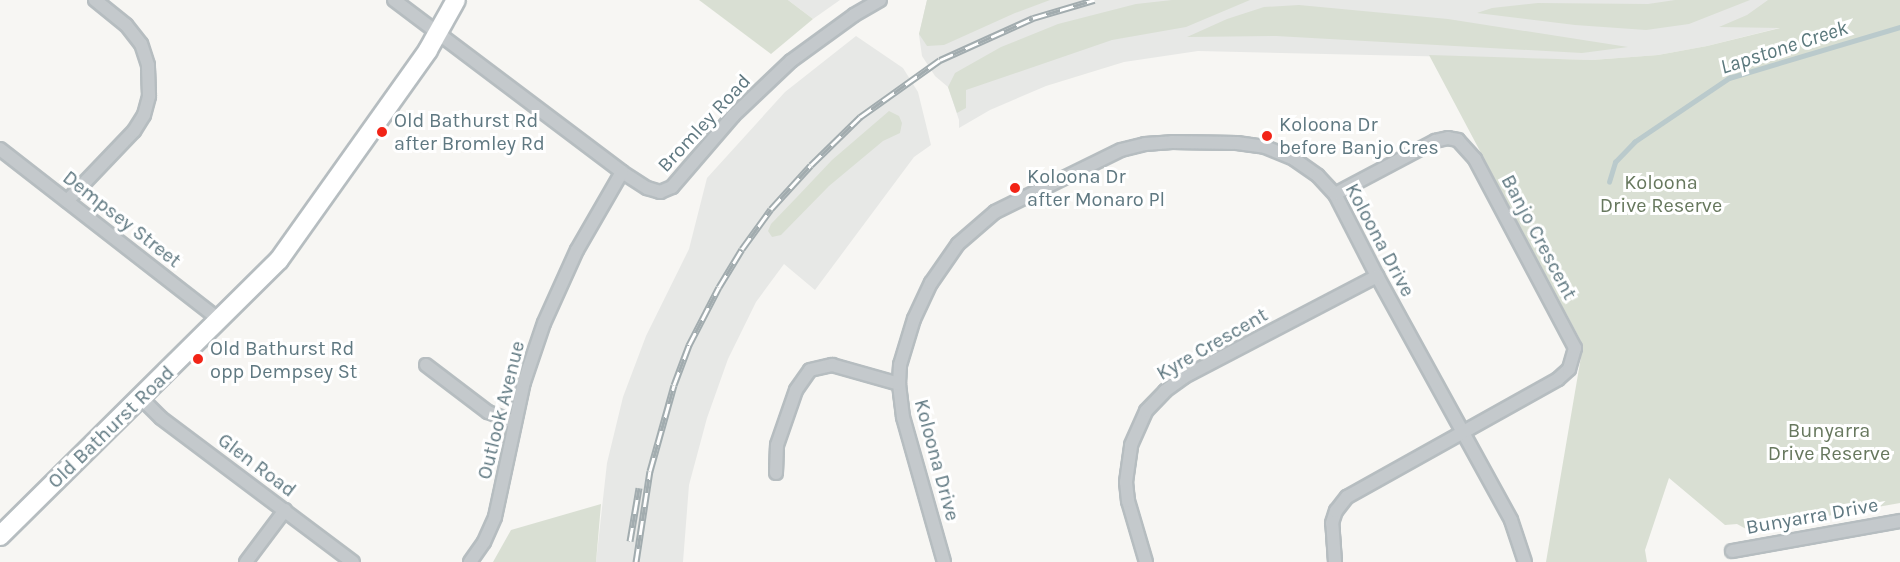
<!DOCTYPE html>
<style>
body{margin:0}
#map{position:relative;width:1900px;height:562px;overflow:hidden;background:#f7f6f3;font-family:Karla,sans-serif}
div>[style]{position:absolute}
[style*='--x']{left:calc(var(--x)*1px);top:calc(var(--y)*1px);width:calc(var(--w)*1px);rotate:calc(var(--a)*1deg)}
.built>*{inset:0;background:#e7e8e6}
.green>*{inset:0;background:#d9dfd3}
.stream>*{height:4.5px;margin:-2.25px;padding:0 2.25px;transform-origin:2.25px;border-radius:2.25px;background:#bacacc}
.roads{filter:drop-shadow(2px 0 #b6bdc0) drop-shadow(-2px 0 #b6bdc0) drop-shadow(0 2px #b6bdc0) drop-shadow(0 -2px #b6bdc0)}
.street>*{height:12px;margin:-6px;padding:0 6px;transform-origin:6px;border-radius:6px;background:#c4c9cc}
.secondary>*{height:18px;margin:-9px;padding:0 9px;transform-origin:9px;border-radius:9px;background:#fff}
.rail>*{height:7px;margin-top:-3.5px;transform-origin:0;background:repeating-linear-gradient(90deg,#fff 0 14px,#a2acaf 0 28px);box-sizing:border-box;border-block:2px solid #a2acaf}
.dots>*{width:16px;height:16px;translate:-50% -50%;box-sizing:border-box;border:3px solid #fff;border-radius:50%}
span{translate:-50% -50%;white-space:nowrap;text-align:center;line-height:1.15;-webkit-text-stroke:6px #fff;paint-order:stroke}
.poi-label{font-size:20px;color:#5f7881}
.left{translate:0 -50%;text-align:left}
.street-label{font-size:20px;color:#5f7881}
.park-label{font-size:20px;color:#67785e}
.water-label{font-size:21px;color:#5a787c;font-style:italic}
</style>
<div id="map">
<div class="built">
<i style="clip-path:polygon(788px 0,840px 0,813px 19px)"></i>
<i style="clip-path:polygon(927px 0,1892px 0,1707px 46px,1658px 55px,1592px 60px,1198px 51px,1124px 62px,1046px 86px,990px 110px,959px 128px,959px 120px,948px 87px,935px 76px,922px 56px,919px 35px)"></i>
<i style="clip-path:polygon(856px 36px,903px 68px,918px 92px,931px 145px,914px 157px,815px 290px,784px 264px,756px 302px,728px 359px,707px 418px,689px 485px,683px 562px,596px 562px,607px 463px,623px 397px,646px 336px,689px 249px,707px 178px,785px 92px)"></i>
</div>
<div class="green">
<i style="clip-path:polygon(699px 0,788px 0,813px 19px,771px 54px)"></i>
<i style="clip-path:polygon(927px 0,1050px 0,1015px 13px,944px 45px,927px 46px,919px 34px)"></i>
<i style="clip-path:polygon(1172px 0,1250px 0,1186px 27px,1112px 40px,966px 90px,966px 108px,957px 113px,948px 87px,955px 73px,1001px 47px,1058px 24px,1136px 4px)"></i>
<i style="clip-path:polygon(1675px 0,1750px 0,1689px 24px,1646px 30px,1575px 25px,1477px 13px,1492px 8px,1538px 3px,1648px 4px)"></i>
<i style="clip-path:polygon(1768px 0,1900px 0,1900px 503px,1748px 530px,1737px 524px,1725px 525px,1669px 478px,1645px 550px,1647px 562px,1546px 562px,1583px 345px,1429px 55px,1592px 60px,1658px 55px,1707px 46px,1780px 28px,1719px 27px,1747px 15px)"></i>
<i style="clip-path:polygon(1299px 5px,1448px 19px,1628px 47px,1582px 53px,1276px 36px,1187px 37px,1227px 19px,1264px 7px)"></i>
<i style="clip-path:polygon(889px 111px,899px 116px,902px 123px,900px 133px,883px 141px,829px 186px,781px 235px,772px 237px,768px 231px,771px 224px,797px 197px,832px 160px)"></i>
<i style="clip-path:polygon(601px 504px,596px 562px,493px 562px,511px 530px)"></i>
</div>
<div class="stream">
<i style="--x:1609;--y:182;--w:21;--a:-73"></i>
<i style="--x:1615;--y:162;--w:28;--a:-46"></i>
<i style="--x:1634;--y:142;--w:115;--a:-34"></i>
<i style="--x:1729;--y:78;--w:178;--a:-16.6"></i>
</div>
<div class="roads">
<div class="street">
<i style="--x:394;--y:0;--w:286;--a:37"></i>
<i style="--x:622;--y:172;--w:30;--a:33"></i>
<i style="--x:647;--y:188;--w:14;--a:17"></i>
<i style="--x:660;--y:192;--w:13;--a:-23"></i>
<i style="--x:672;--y:187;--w:94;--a:-49.3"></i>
<i style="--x:733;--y:116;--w:80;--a:-43.5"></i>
<i style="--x:791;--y:61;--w:78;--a:-36.1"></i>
<i style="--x:854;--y:15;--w:30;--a:-30"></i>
<i style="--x:0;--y:149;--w:279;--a:37.9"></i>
<i style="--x:67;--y:201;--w:97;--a:-46.3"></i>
<i style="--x:134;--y:131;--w:19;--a:-58"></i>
<i style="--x:144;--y:115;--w:20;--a:-75"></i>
<i style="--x:149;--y:96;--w:31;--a:-92"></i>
<i style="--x:148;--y:65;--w:22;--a:-108"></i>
<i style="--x:141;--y:44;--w:24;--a:-128"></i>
<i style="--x:126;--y:25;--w:40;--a:-141"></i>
<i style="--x:426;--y:365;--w:78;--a:37.2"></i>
<i style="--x:488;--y:412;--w:28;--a:21"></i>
<i style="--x:141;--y:398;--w:28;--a:45"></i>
<i style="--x:161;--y:418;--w:240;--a:36.9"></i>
<i style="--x:776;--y:473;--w:28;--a:-88"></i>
<i style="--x:777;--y:445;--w:58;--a:-70.9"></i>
<i style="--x:796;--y:390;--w:24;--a:-55"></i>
<i style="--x:810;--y:370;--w:23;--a:-13"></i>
<i style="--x:832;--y:365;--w:70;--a:15.8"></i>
<i style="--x:1732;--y:551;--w:171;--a:-10.1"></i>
<i style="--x:246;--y:562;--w:65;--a:-53.1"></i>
<i style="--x:470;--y:562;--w:24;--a:-55"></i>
<i style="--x:484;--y:542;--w:27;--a:-66"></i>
<i style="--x:495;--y:517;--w:138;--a:-77.9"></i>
<i style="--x:524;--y:382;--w:62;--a:-71.3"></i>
<i style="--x:544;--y:323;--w:80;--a:-65.7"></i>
<i style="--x:577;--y:250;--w:90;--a:-60"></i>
<i style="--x:944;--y:562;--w:151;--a:-105.8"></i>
<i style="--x:903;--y:417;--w:33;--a:-97"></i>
<i style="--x:899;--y:384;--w:19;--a:-87"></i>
<i style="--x:900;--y:365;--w:48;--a:-73.1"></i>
<i style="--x:914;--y:319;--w:40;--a:-65"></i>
<i style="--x:931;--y:283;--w:47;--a:-55.3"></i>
<i style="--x:958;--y:244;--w:49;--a:-40.9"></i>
<i style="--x:995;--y:212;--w:140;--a:-26.2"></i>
<i style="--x:1121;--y:150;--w:25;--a:-14"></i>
<i style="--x:1145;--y:144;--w:27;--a:-4"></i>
<i style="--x:1172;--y:142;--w:65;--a:0.9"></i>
<i style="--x:1237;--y:143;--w:28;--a:8"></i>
<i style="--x:1265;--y:147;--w:31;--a:22"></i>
<i style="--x:1294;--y:159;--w:29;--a:35"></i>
<i style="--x:1318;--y:176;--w:25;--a:47"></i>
<i style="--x:1335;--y:194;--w:92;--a:62.9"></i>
<i style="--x:1377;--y:276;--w:278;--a:61.2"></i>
<i style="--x:1511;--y:520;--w:44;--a:71.6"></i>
<i style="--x:1146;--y:562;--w:64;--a:-106.4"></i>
<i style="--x:1128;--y:501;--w:19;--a:-96"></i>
<i style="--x:1126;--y:482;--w:37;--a:-82"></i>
<i style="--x:1131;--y:445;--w:37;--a:-66"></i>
<i style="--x:1146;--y:411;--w:28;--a:-46"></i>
<i style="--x:1165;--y:391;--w:24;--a:-36"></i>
<i style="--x:1184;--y:377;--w:218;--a:-27.6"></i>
<i style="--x:1335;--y:562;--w:39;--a:-94"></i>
<i style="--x:1332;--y:523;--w:13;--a:-72"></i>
<i style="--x:1336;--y:511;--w:18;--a:-52"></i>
<i style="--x:1347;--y:497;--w:242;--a:-29.2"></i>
<i style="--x:1558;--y:379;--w:15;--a:-42"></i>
<i style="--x:1569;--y:369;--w:22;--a:-74"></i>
<i style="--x:1575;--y:348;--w:214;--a:-117.9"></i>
<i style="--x:1475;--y:159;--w:25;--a:-132"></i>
<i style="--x:1458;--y:140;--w:10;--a:-169"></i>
<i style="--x:1448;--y:138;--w:13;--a:167"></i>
<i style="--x:1435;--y:141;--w:113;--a:152.1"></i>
</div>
<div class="secondary">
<i style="--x:0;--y:536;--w:392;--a:-44.7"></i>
<i style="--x:279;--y:260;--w:257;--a:-54.6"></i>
<i style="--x:428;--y:50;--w:57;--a:-60.8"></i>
</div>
</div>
<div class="rail">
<i style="--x:630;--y:541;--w:54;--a:-80.4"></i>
<i style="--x:636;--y:562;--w:92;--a:-81.3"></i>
<i style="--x:650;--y:471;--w:89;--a:-74.4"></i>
<i style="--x:674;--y:385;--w:43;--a:-69.4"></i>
<i style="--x:689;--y:345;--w:65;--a:-62.7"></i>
<i style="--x:719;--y:287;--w:44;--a:-58.8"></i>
<i style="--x:742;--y:249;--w:49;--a:-54.1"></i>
<i style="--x:771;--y:209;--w:59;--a:-47.7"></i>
<i style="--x:811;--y:165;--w:69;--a:-44.4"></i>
<i style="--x:860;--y:117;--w:98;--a:-35.5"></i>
<i style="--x:940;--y:60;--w:102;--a:-24.3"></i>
<i style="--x:1033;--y:18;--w:64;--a:-16.4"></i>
</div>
<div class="dots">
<i style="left:382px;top:132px;background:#f22417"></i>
<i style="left:1267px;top:136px;background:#f22417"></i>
<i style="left:1015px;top:188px;background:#f22417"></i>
<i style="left:198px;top:359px;background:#f22417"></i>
</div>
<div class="poi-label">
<span class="left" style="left:394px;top:132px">Old Bathurst Rd<br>after Bromley Rd</span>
<span class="left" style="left:1279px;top:136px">Koloona Dr<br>before Banjo Cres</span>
<span class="left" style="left:1027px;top:188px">Koloona Dr<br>after Monaro Pl</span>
<span class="left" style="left:210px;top:360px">Old Bathurst Rd<br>opp Dempsey St</span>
</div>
<div class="street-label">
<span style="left:704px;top:123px;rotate:-47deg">Bromley Road</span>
<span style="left:122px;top:219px;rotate:38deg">Dempsey Street</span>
<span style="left:1539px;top:237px;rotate:62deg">Banjo Crescent</span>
<span style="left:1380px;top:240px;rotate:62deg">Koloona Drive</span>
<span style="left:1212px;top:344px;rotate:-30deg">Kyre Crescent</span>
<span style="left:501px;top:410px;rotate:-76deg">Outlook Avenue</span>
<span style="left:111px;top:427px;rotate:-44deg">Old Bathurst Road</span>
<span style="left:937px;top:460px;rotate:75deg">Koloona Drive</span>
<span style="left:257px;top:465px;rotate:37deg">Glen Road</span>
<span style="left:1812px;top:516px;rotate:-10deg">Bunyarra Drive</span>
</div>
<div class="park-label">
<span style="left:1661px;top:194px">Koloona<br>Drive Reserve</span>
<span style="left:1829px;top:442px">Bunyarra<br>Drive Reserve</span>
</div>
<div class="water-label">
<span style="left:1784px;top:47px;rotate:-18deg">Lapstone Creek</span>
</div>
</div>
